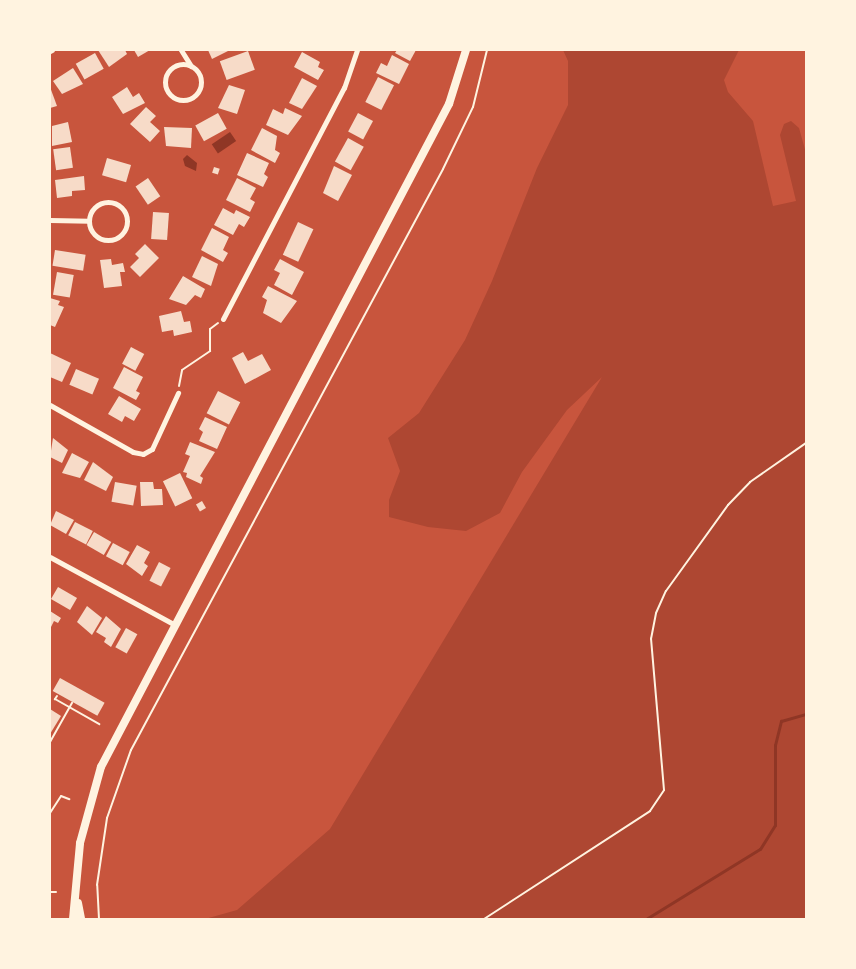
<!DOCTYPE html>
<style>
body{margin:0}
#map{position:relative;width:856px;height:969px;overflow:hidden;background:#c8553d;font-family:"PT Sans",sans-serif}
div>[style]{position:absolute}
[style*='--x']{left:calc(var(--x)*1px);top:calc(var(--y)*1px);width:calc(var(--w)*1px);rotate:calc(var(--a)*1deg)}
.green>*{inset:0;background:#ae4732}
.water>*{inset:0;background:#8f3625;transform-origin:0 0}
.stream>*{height:3px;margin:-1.5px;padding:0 1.5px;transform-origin:1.5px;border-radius:1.5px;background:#8f3625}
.building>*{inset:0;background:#f7dbc8;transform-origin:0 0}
.path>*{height:2px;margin:-1px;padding:0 1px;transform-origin:1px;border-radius:1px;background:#fff3e0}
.minor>*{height:5px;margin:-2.5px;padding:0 2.5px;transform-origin:2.5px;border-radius:2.5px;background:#fff3e0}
.minor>.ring{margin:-2.5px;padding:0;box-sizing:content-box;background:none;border:5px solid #fff3e0;border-radius:50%}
.tertiary>*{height:8px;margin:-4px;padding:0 4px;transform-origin:4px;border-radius:4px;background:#fff3e0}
span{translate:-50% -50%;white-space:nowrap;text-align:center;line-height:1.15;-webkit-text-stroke:4px #fff3e0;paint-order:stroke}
.frame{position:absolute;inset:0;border:51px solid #fff3e0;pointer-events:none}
</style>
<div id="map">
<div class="green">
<i style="clip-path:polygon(563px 50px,739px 50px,724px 80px,728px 92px,753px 121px,773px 206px,796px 201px,780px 135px,784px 124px,791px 121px,799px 128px,806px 153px,806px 919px,205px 919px,237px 910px,330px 829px,602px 377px,567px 410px,522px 472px,500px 513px,466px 531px,428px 527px,389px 517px,389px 500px,400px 471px,388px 438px,419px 413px,465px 340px,492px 281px,537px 168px,568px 105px,568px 61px)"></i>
</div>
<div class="water">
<i style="left:230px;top:132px;width:11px;height:22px;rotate:56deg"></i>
<i style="clip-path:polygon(187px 155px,197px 163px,196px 171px,185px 166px,183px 159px)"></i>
</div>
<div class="stream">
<i style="--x:646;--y:919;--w:134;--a:-31.6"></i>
<i style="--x:760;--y:849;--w:28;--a:-58"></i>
<i style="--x:775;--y:825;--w:80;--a:-90"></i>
<i style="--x:775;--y:745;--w:25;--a:-76"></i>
<i style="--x:781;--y:721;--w:26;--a:-16"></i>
</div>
<div class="building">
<i style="clip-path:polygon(98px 50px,125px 50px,127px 54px,109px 67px)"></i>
<i style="clip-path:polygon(134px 50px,150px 50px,138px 57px)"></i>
<i style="clip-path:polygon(208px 50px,230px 50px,212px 59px)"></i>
<i style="clip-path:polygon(397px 50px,416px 50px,410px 61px,395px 53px)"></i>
<i style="left:248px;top:51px;width:20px;height:30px;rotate:70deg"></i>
<i style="clip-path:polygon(302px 52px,320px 62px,318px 67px,324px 70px,318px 80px,294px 67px)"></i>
<i style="left:95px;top:53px;width:18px;height:22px;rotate:61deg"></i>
<i style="clip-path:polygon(392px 55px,409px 64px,399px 84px,376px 73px,381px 63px,387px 66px)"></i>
<i style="clip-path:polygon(73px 68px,83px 84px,62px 94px,53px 81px)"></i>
<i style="left:378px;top:77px;width:18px;height:28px;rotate:27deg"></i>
<i style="clip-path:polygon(302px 78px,317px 86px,302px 109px,289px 103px)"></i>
<i style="clip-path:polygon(229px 85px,245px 90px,237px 114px,218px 108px)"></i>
<i style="clip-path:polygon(50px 87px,57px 106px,50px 108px)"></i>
<i style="clip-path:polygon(127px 87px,133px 97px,139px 93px,145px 103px,123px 114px,112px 97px)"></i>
<i style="clip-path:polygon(146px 107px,156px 116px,150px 122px,160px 131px,150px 142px,130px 124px)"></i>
<i style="clip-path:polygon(285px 108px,302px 116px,288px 135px,266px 125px,273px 109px,283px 114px)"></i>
<i style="left:218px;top:113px;width:18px;height:26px;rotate:61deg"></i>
<i style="left:358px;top:113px;width:17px;height:21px;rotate:28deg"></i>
<i style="clip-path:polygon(68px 122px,72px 142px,52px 146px,52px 126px)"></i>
<i style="clip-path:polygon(164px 127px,192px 128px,191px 148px,166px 146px)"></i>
<i style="clip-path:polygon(262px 128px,277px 136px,275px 150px,280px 153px,275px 163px,251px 150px)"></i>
<i style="left:348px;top:138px;width:18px;height:27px;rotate:29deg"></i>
<i style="left:70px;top:147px;width:21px;height:17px;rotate:82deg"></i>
<i style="clip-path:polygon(247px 153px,269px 163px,264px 174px,268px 177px,263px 187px,237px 175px)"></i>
<i style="left:107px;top:158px;width:25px;height:18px;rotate:16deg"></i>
<i style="clip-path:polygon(334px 166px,352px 175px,338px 201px,323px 193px)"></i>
<i style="left:214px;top:167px;width:6px;height:6px;rotate:18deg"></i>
<i style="clip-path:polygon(84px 176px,85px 190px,72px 191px,72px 196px,57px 198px,55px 180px)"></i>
<i style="left:148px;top:178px;width:22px;height:15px;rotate:56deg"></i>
<i style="clip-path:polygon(237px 178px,256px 188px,250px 199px,255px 202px,250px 212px,226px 200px)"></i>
<i style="clip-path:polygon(223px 208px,234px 214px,236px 210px,250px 217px,244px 227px,239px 224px,233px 235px,214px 225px)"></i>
<i style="left:153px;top:212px;width:16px;height:27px;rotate:4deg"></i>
<i style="left:298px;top:222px;width:17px;height:36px;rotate:25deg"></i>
<i style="clip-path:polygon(212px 228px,229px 237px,223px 250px,228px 253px,223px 262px,201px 250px)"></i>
<i style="clip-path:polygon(145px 244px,159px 258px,140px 277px,130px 267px,139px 258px,135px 254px)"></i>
<i style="left:55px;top:250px;width:31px;height:16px;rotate:9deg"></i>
<i style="clip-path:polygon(202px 256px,218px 264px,211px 286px,192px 277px)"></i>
<i style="clip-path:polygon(111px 259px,112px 265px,123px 263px,125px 272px,120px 272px,122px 286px,104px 288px,100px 260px)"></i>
<i style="clip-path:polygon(280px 259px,304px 272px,292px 295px,274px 285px,280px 273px,274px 270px)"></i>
<i style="left:57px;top:272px;width:17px;height:23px;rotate:10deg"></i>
<i style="clip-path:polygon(183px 276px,205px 289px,201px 298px,195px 295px,186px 305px,169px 299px)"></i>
<i style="clip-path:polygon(268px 286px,297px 301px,281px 323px,263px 313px,267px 300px,262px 297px)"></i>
<i style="clip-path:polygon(50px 298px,60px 301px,58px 305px,64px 307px,55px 327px,50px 325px)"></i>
<i style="clip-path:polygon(181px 311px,184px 322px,190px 321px,192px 332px,174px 336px,173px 330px,162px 332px,159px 316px)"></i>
<i style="left:131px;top:347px;width:15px;height:19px;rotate:28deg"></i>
<i style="clip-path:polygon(243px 352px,248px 361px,262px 354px,271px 370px,245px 384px,232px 358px)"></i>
<i style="clip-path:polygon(50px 353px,71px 363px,62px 382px,50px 377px)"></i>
<i style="clip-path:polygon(124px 367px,143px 377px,136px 391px,140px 393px,136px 400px,113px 388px)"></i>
<i style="left:76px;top:369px;width:25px;height:17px;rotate:23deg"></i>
<i style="left:218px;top:391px;width:25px;height:25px;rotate:27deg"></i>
<i style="clip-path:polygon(119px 396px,141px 409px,134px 421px,125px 416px,122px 422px,108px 414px)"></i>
<i style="clip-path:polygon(205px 417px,227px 427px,217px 449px,199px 441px,203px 432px,199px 429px)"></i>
<i style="clip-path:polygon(53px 438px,68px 450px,62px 463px,50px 457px)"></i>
<i style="clip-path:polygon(190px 442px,215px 452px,200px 476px,203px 478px,201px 484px,186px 477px,187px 473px,183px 472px,190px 456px,185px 454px)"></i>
<i style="clip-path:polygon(72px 453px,89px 462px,80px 478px,62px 473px)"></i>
<i style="clip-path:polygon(93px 462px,113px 477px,106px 491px,84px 480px)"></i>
<i style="left:180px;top:473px;width:28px;height:19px;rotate:64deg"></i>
<i style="left:115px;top:482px;width:22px;height:20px;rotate:10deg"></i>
<i style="clip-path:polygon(140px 482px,153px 482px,154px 489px,162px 489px,163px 505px,141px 506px)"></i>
<i style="left:202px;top:501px;width:8px;height:7px;rotate:60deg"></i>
<i style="clip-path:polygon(56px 511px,74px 520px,66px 534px,50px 525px)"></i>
<i style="left:75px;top:522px;width:20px;height:15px;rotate:27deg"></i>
<i style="left:94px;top:532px;width:20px;height:15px;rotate:30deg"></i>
<i style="left:113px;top:543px;width:19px;height:15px;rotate:28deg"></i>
<i style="clip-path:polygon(137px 545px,150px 552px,144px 563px,148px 566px,142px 576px,126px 564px)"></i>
<i style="left:159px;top:562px;width:13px;height:21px;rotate:27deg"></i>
<i style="left:58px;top:587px;width:22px;height:14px;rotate:30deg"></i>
<i style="clip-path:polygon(87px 606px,102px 618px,92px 635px,77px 622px)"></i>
<i style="clip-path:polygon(50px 611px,61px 618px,58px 623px,54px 621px,50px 629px)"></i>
<i style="clip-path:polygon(106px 616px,121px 629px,111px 647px,104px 642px,106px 638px,96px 632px)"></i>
<i style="left:126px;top:628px;width:13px;height:22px;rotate:29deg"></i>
<i style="left:60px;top:678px;width:51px;height:15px;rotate:29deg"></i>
<i style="clip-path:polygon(50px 709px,61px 716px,50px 734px)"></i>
</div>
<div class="path">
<i style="--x:179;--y:386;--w:16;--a:-79"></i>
<i style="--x:182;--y:370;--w:34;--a:-34"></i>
<i style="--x:210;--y:351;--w:22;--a:-90"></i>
<i style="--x:210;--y:329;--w:10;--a:-37"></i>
<i style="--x:57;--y:696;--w:4;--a:124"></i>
<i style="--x:55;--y:699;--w:51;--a:29.6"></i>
<i style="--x:50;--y:742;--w:45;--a:-60.6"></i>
<i style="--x:50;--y:813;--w:20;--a:-57"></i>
<i style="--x:61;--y:796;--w:9;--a:21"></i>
<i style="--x:50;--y:892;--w:6;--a:0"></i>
<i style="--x:99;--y:919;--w:34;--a:-93"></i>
<i style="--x:97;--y:885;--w:68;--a:-81.5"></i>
<i style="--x:107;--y:818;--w:72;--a:-70.6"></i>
<i style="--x:131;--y:750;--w:659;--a:-61.76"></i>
<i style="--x:443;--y:169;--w:69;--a:-64.2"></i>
<i style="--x:473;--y:107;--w:59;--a:-76.2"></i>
<i style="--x:484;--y:919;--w:198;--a:-33"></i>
<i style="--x:650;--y:811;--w:25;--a:-56"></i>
<i style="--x:664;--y:790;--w:152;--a:-94.9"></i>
<i style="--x:651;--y:639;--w:26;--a:-79"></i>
<i style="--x:656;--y:613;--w:24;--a:-66"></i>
<i style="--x:666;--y:591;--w:106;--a:-54.2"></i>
<i style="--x:728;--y:505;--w:32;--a:-46"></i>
<i style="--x:750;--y:482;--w:68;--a:-34.9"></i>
</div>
<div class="minor">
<i style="--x:181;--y:50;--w:19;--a:58"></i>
<i style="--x:50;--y:51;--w:2;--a:-27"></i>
<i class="ring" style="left:165px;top:64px;width:31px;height:31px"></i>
<i class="ring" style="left:89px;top:202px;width:33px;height:33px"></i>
<i style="--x:50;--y:220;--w:39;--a:1"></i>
<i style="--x:223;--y:319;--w:261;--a:-62.4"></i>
<i style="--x:344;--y:88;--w:40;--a:-71.1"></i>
<i style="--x:50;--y:405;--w:95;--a:29.5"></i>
<i style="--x:133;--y:452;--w:10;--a:11"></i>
<i style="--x:143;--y:454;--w:10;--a:-29"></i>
<i style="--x:152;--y:449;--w:62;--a:-65.1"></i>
<i style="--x:50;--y:557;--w:142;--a:28.5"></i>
</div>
<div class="tertiary">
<i style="--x:78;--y:903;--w:16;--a:79"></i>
<i style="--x:73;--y:919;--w:76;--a:-84.7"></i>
<i style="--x:80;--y:843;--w:79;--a:-74.6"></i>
<i style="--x:101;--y:767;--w:749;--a:-62.31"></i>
<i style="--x:449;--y:104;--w:57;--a:-72.5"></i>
</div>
<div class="frame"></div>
</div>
